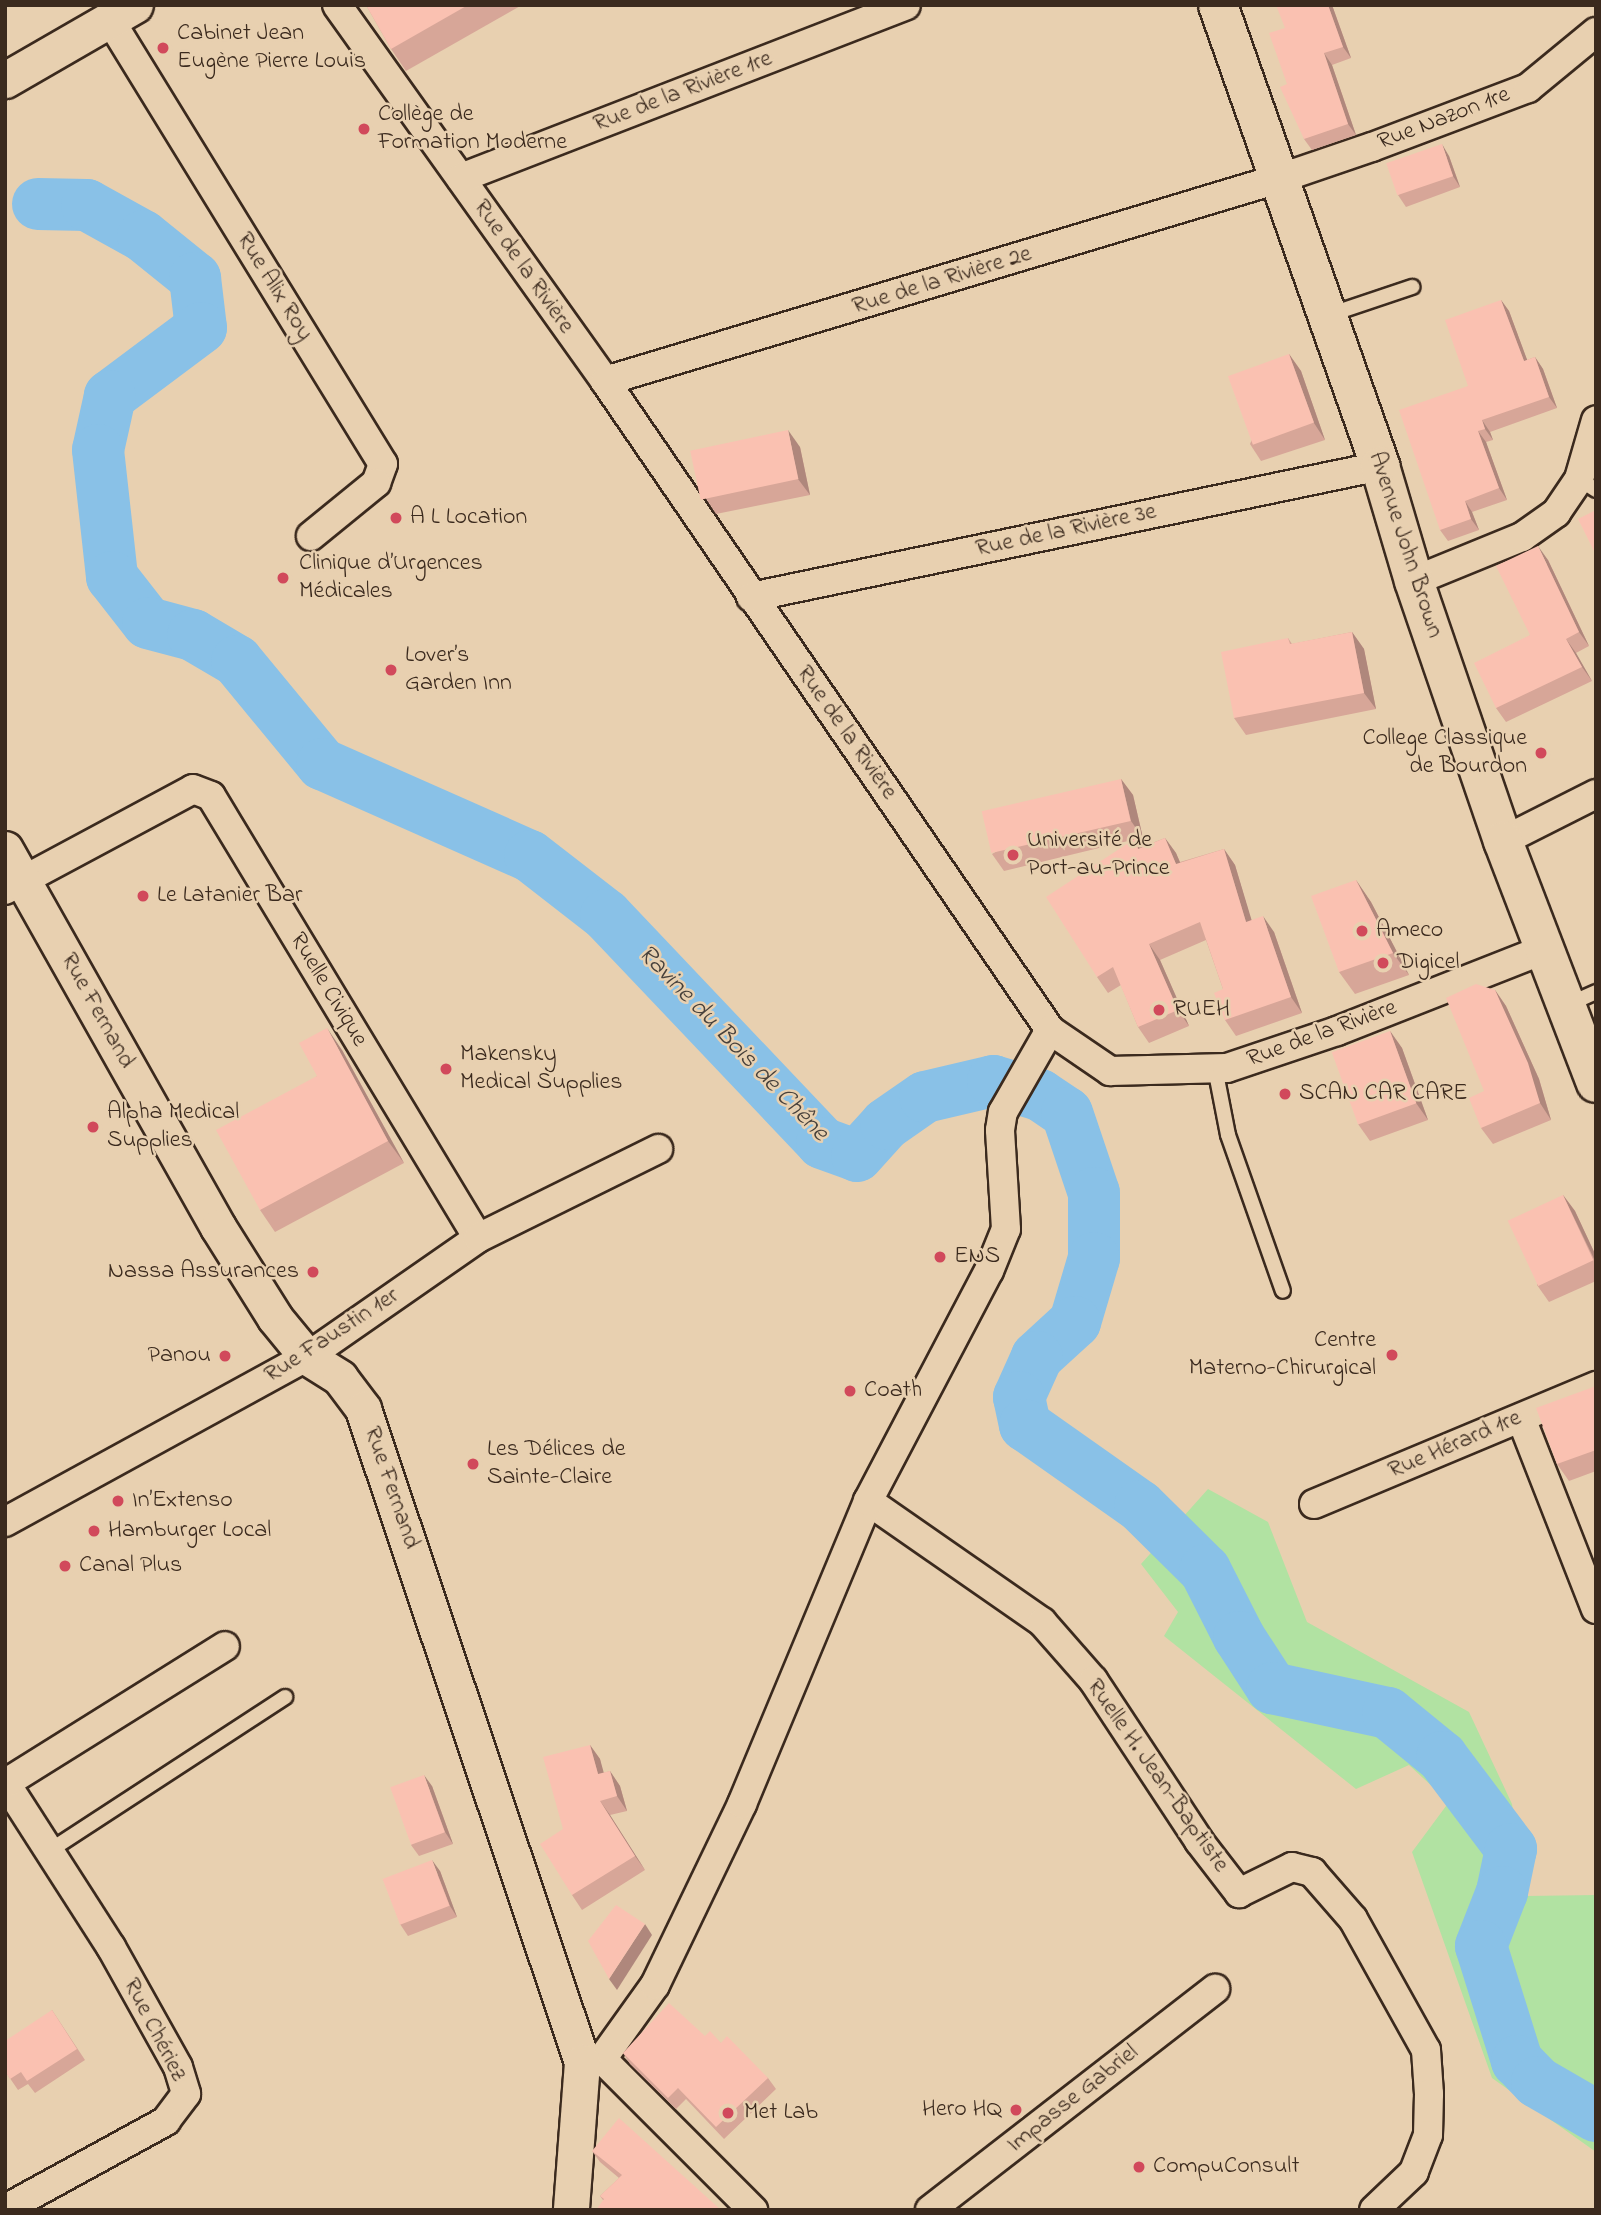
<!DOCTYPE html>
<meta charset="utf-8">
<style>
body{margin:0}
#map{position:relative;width:1601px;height:2215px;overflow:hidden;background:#e8d0b0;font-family:"Indie Flower",sans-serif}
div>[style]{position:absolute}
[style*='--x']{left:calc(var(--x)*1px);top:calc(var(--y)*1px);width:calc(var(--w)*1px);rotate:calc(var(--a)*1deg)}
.green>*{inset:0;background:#b1e2a2}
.river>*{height:52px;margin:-26px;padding:0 26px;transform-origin:26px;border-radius:26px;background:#89c1e7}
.roads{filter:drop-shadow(2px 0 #3b2a1e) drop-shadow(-2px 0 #3b2a1e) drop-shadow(0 2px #3b2a1e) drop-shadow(0 -2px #3b2a1e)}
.service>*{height:14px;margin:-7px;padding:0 7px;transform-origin:7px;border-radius:7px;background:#e8d0b0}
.minor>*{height:28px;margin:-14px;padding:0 14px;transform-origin:14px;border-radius:14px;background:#e8d0b0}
.tertiary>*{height:35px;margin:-17.5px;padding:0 17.5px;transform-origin:17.5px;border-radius:17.5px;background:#e8d0b0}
.secondary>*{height:38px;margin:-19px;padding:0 19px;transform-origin:19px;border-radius:19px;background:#e8d0b0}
.wall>*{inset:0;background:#d7a698}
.shaded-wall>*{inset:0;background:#af877c}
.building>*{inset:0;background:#fac1b1;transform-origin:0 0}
.dots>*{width:19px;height:19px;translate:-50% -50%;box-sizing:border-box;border:4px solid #e8d0b0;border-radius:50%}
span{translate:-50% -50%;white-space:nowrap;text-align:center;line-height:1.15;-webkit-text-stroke:5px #e8d0b0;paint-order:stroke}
.poi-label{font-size:24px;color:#3b2a1e}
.left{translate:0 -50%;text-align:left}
.right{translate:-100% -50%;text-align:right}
.street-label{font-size:24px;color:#3b2a1e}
.water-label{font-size:26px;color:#47413c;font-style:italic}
.frame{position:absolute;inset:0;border:7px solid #3b2a1e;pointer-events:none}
</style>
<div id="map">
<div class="green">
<i style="clip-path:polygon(1208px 1489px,1268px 1522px,1307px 1622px,1469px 1712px,1512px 1804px,1526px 1896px,1596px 1895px,1596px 2152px,1492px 2078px,1412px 1852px,1449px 1802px,1409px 1765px,1356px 1789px,1164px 1636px,1178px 1612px,1141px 1564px)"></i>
</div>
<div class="river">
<i style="--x:38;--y:204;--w:49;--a:1.2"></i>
<i style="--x:87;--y:205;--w:64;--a:29"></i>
<i style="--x:143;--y:236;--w:67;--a:38.9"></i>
<i style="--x:195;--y:278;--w:50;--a:83.2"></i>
<i style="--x:201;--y:328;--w:114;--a:143.2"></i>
<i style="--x:110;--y:396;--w:55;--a:102.5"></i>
<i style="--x:98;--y:450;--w:128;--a:83.7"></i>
<i style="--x:112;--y:577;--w:58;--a:52"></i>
<i style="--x:148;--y:623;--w:47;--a:14.9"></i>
<i style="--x:193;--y:635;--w:51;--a:30.6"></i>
<i style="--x:237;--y:661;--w:134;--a:50.5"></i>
<i style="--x:322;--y:764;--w:227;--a:23.9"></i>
<i style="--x:530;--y:856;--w:96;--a:37.8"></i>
<i style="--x:606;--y:915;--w:314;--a:46.5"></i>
<i style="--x:822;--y:1143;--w:37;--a:20"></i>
<i style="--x:857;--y:1156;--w:43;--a:-47.8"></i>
<i style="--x:886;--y:1124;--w:47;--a:-34.7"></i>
<i style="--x:925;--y:1097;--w:70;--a:-13.2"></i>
<i style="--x:993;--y:1081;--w:49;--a:16.6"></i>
<i style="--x:1040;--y:1095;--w:32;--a:34"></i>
<i style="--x:1067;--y:1113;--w:84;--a:71.4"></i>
<i style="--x:1094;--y:1193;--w:65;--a:90"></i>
<i style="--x:1094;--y:1258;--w:67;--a:106.5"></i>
<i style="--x:1075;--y:1322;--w:52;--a:137.4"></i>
<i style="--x:1037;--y:1357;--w:44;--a:114.2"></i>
<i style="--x:1019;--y:1397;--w:29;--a:78"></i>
<i style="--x:1025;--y:1425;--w:141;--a:35.2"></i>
<i style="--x:1140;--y:1506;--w:91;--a:44.6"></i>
<i style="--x:1205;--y:1570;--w:75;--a:63.1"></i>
<i style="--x:1239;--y:1637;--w:61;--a:57.1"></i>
<i style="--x:1272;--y:1688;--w:119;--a:12.2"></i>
<i style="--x:1388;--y:1713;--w:70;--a:39.2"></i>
<i style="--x:1442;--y:1757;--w:115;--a:53.1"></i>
<i style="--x:1511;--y:1849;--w:44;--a:101.8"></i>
<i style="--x:1502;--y:1892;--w:58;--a:111.3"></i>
<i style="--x:1481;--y:1946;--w:121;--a:72.6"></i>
<i style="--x:1517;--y:2061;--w:29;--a:46"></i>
<i style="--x:1537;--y:2082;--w:68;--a:30"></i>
</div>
<div class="roads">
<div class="service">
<i style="--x:1329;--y:315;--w:88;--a:-18.6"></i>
<i style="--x:1579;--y:479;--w:20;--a:33"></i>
<i style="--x:1567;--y:1005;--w:32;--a:-24"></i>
<i style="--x:1215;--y:1068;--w:68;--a:79"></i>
<i style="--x:1228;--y:1135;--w:165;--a:70.6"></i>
<i style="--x:49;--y:1851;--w:282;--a:-33.1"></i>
</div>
<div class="minor">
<i style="--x:337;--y:5;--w:462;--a:54.5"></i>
<i style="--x:605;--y:381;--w:787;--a:55.56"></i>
<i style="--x:1050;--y:1030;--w:73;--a:34.3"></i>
<i style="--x:1110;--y:1071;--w:117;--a:-1.5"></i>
<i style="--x:1227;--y:1068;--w:116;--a:-18.6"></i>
<i style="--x:1337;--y:1031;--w:221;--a:-21.5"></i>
<i style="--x:110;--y:20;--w:521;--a:58.41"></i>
<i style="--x:383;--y:464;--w:20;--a:110"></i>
<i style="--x:376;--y:483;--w:84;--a:140.8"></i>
<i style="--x:461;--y:178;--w:477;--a:-21.2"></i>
<i style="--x:605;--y:381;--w:703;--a:-16.71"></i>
<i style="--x:1278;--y:179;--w:99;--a:-18.8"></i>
<i style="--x:1372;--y:147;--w:167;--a:-20.7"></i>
<i style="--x:1528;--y:88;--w:88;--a:-39.5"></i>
<i style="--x:1414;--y:581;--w:117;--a:-22.2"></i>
<i style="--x:1522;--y:537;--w:42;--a:-35.2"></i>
<i style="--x:1556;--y:513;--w:41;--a:-55.9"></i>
<i style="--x:1579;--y:479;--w:61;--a:-73.9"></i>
<i style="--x:751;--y:597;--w:642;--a:-11.76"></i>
<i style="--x:1503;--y:841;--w:104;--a:-26.8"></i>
<i style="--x:5;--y:890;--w:213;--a:-28.2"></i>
<i style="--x:193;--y:789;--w:19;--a:21"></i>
<i style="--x:211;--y:796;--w:516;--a:58.86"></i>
<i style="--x:1521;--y:1418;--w:205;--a:68.6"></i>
<i style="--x:868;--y:1501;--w:212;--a:34.8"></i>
<i style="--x:1042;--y:1622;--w:77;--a:48.7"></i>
<i style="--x:1093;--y:1680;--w:193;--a:56.6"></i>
<i style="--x:1199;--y:1841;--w:66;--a:52.4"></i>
<i style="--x:1239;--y:1893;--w:59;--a:-26.1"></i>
<i style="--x:1292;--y:1867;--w:21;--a:14"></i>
<i style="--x:1312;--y:1872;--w:62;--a:48.9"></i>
<i style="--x:1353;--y:1919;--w:150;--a:60.9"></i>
<i style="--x:1426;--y:2050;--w:44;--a:86.1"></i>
<i style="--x:1429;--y:2094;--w:41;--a:91.4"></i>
<i style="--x:1428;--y:2135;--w:40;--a:111"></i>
<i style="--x:1414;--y:2172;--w:55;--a:136.5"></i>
<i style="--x:1314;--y:1504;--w:306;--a:-22.7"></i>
<i style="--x:5;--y:1522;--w:344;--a:-28.7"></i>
<i style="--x:307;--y:1357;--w:208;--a:-34.8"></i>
<i style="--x:478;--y:1238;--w:201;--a:-26.3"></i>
<i style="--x:5;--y:1782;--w:196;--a:57.3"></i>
<i style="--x:111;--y:1947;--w:137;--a:60.8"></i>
<i style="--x:178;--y:2067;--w:28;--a:73"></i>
<i style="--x:186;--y:2094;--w:34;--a:127"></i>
<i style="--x:166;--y:2121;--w:183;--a:151.3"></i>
<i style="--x:6;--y:1783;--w:258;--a:-32"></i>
<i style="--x:602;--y:2059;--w:214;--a:45"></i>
<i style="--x:582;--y:2062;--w:20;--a:-9"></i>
<i style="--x:602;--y:2059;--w:91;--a:-54.4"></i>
<i style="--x:655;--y:1985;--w:201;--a:-64.3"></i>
<i style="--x:742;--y:1804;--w:328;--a:-67.4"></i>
<i style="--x:868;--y:1501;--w:260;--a:-62.3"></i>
<i style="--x:989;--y:1271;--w:45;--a:-68"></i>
<i style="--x:1006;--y:1229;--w:99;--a:-93.5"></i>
<i style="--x:1000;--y:1130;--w:18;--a:-81"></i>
<i style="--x:1003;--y:1112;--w:95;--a:-60.2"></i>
<i style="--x:930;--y:2210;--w:361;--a:-37.8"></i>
</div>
<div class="tertiary">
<i style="--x:5;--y:80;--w:150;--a:-30"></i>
<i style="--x:5;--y:849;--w:434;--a:60.6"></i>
<i style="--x:218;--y:1227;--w:107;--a:57.9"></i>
<i style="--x:275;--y:1318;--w:50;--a:50.6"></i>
<i style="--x:307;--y:1357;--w:39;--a:32"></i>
<i style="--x:340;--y:1378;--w:39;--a:53"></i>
<i style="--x:363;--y:1409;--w:689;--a:71.46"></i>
<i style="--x:582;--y:2062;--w:148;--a:94.3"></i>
</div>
<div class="secondary">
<i style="--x:1218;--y:5;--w:489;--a:70.6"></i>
<i style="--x:1380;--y:466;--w:120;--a:73.5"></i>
<i style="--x:1414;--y:581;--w:275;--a:71.1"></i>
<i style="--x:1503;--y:841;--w:259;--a:69"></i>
</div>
</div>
<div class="wall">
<i style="clip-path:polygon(366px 5px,522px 5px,406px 71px,391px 49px)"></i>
<i style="clip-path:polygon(1332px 5px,1351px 58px,1332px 65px,1356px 135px,1312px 150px,1304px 139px,1285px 28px)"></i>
<i style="clip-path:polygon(1449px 156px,1460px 187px,1406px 207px,1398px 195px)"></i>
<i style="clip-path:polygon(1501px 300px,1509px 311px,1527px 360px,1535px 357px,1543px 369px,1557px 408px,1490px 432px,1493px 440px,1486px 442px,1507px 500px,1472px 512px,1479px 530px,1448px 541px,1440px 530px,1468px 386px)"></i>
<i style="clip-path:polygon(1289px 354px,1301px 371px,1325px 440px,1261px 461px,1250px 444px)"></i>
<i style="clip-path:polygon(800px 447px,810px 495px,716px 514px,705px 497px)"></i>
<i style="clip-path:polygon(1548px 560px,1589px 646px,1576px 653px,1592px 681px,1506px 722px,1496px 708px,1530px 635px)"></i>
<i style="clip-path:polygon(1352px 632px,1364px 649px,1376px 709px,1246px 735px,1234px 718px,1288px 638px,1292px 644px)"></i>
<i style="clip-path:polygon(1121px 779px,1133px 795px,1143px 838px,1137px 839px,1142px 847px,1165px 838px,1176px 853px,1180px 862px,1224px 849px,1235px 865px,1251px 920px,1274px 932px,1302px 1013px,1236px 1036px,1225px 1020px,1223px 989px,1206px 940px,1160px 960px,1189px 1026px,1149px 1043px,1138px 1027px,1121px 985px,1108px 993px,1097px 977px,1132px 840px,1004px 871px,992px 854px)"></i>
<i style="clip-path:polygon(1356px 880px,1371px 902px,1409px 975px,1355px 994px,1339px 972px)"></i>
<i style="clip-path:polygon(1495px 990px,1506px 1006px,1539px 1079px,1551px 1120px,1493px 1144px,1481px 1128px)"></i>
<i style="clip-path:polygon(1390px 1031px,1402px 1048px,1428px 1120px,1370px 1141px,1358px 1124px)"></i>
<i style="clip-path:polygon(342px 1050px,404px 1163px,275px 1232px,260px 1210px,317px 1076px)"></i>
<i style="clip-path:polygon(1563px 1195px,1575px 1211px,1596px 1256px,1596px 1281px,1549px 1302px,1537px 1285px)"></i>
<i style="clip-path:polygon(1596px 1386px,1596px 1471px,1569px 1481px,1557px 1464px)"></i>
<i style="clip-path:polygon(590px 1745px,600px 1759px,603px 1773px,610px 1771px,620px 1786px,627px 1811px,610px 1815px,645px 1870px,582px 1910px,572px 1895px,563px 1829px)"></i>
<i style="clip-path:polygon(432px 1786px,453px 1844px,419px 1856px,411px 1845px)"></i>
<i style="clip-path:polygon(440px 1871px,457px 1917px,408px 1936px,400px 1924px)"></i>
<i style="clip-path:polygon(52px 2010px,85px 2060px,35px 2093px,28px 2084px,18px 2090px,5px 2071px)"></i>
<i style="clip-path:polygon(705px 2036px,721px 2043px,768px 2078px,776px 2089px,724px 2139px,686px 2099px,676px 2109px,630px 2064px,623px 2053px)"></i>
<i style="clip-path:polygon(592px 2151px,721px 2210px,603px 2200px,600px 2196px,619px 2178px,600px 2162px)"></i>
</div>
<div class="shaded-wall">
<i style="clip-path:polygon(1328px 5px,1332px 5px,1351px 58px,1343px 47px)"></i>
<i style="clip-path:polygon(1324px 53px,1332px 65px,1356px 135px,1348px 124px)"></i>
<i style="clip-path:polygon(1442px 144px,1449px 156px,1460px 187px,1453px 176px)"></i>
<i style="clip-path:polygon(1501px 300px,1509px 311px,1532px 373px,1524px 361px)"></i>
<i style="clip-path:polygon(1289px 354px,1301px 371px,1325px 440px,1314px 423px)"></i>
<i style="clip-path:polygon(1535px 357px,1543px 369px,1557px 408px,1549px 397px)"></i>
<i style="clip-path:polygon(1482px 420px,1490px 432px,1493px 440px,1485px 429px)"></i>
<i style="clip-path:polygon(788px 430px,800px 447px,810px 495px,798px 479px)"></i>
<i style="clip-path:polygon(1478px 431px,1486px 442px,1507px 500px,1499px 488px)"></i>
<i style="clip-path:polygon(1465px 501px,1472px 512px,1479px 530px,1471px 519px)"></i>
<i style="clip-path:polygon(1538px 546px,1548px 560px,1589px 646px,1579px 632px)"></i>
<i style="clip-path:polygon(1352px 632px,1364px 649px,1376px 709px,1364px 693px)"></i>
<i style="clip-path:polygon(1566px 639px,1576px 653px,1592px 681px,1582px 667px)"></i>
<i style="clip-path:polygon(1121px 779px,1133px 795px,1143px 838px,1131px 821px)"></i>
<i style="clip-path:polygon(1136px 838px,1147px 854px,1138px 849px)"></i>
<i style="clip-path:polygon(1165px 838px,1176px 853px,1187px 879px,1176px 864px)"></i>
<i style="clip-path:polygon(1224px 849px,1235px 865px,1257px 938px,1246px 922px)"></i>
<i style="clip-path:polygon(1356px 880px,1371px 902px,1409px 975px,1393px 953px)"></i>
<i style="clip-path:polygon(1263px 916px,1274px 932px,1302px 1013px,1291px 997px)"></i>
<i style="clip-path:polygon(1149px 944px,1160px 960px,1189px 1026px,1178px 1010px)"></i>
<i style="clip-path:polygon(1495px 990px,1506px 1006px,1539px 1079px,1551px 1120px,1540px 1103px)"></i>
<i style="clip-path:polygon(327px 1028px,342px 1050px,404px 1163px,388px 1141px)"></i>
<i style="clip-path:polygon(1390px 1031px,1402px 1048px,1428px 1120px,1416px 1103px)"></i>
<i style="clip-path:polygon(1563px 1195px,1575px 1211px,1596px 1256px,1596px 1263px)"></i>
<i style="clip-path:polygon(590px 1745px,600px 1759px,608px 1788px,598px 1774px)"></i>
<i style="clip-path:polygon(610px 1771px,620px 1786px,627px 1811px,617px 1796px)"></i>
<i style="clip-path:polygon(424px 1775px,432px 1786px,453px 1844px,445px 1832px)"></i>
<i style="clip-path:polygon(600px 1801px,610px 1815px,645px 1870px,635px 1856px)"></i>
<i style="clip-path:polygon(432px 1860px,440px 1871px,457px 1917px,450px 1906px)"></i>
<i style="clip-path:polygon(645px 1924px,652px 1935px,617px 1990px,609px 1979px)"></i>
</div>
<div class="building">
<i style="clip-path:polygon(366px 5px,468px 5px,391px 49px)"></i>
<i style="clip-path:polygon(1276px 5px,1328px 5px,1343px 47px,1324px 53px,1348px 124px,1304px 139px,1280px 87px,1287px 84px,1269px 33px,1285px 28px)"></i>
<i style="left:1442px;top:144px;width:34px;height:59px;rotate:71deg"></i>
<i style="clip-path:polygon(1501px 300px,1524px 361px,1535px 357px,1549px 397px,1482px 420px,1485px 429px,1478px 431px,1499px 488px,1465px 501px,1471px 519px,1440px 530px,1399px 410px,1468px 386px,1445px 320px)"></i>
<i style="left:1289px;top:354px;width:73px;height:65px;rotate:70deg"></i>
<i style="left:788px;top:430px;width:50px;height:100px;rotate:78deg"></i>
<i style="clip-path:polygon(1596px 510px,1596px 555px,1578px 519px)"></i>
<i style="clip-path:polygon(1538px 546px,1579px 632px,1566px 639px,1582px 667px,1496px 708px,1474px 663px,1530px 635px,1496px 566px)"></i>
<i style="clip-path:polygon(1352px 632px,1364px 693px,1234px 718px,1221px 652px,1288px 638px,1290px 644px)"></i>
<i style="left:1121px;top:779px;width:43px;height:143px;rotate:77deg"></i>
<i style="clip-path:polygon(1136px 838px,1138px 849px,1165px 838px,1176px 864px,1224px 849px,1246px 922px,1263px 916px,1291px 997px,1225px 1020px,1214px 993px,1223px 989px,1200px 922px,1149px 944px,1178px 1010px,1138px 1027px,1113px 967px,1097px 977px,1046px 897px)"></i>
<i style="clip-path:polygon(1356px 880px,1393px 953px,1339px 972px,1311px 896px)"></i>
<i style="clip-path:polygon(1476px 984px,1495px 990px,1528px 1063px,1540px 1103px,1481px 1128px,1469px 1098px,1484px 1091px,1446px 998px)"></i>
<i style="clip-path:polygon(327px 1028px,388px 1141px,260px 1210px,216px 1130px,317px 1076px,299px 1043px)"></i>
<i style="left:1390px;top:1031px;width:77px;height:62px;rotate:70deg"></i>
<i style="left:1563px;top:1195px;width:72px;height:61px;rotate:65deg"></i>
<i style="clip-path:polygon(1596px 1386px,1596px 1450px,1557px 1464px,1536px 1408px)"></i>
<i style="clip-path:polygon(590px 1745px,598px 1774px,610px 1771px,617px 1796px,600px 1801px,635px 1856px,572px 1895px,540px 1844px,563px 1829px,543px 1757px)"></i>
<i style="left:424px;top:1775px;width:61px;height:36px;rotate:70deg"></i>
<i style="left:432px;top:1860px;width:49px;height:53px;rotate:69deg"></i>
<i style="clip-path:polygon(616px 1905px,645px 1924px,609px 1979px,588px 1941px)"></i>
<i style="clip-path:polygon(669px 2003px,705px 2036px,710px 2031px,721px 2043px,727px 2036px,768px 2078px,716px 2127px,678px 2088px,668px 2098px,623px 2053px)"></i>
<i style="clip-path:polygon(52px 2010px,77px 2049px,27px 2081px,21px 2072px,10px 2079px,5px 2071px,5px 2041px)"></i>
<i style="clip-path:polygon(619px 2118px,721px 2210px,596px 2210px,604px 2199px,600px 2196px,622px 2175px,592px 2151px)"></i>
</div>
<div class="dots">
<i style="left:163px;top:48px;background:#d1495b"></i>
<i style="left:364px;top:129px;background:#d1495b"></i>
<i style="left:396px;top:518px;background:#d1495b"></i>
<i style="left:283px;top:578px;background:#d1495b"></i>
<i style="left:391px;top:670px;background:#d1495b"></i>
<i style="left:1541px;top:753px;background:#d1495b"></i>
<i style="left:1013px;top:855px;background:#d1495b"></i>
<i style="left:143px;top:896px;background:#d1495b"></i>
<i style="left:1362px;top:931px;background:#d1495b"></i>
<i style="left:1383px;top:963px;background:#d1495b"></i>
<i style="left:1159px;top:1010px;background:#d1495b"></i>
<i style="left:446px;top:1069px;background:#d1495b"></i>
<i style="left:1285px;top:1094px;background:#d1495b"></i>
<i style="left:93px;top:1127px;background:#d1495b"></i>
<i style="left:940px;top:1257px;background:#d1495b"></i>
<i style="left:313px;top:1272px;background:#d1495b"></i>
<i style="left:1392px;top:1355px;background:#d1495b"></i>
<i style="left:225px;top:1356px;background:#d1495b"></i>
<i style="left:850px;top:1391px;background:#d1495b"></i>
<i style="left:473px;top:1464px;background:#d1495b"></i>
<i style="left:118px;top:1501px;background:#d1495b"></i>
<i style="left:94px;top:1531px;background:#d1495b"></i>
<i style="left:65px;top:1566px;background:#d1495b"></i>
<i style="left:1016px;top:2110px;background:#d1495b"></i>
<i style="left:728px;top:2113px;background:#d1495b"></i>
<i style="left:1139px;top:2167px;background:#d1495b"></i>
</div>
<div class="poi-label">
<span class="left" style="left:177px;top:48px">Cabinet Jean<br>Eugène Pierre Louis</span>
<span class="left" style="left:378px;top:129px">Collège de<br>Formation Moderne</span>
<span class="left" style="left:410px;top:518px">A L Location</span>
<span class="left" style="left:299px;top:578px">Clinique d’Urgences<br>Médicales</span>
<span class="left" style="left:405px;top:670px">Lover’s<br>Garden Inn</span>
<span class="right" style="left:1527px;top:753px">College Classique<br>de Bourdon</span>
<span class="left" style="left:1027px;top:855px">Université de<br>Port-au-Prince</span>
<span class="left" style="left:157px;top:896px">Le Latanier Bar</span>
<span class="left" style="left:1376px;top:931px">Ameco</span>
<span class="left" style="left:1397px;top:963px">Digicel</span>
<span class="left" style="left:1173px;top:1010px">RUEH</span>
<span class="left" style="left:460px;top:1069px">Makensky<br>Medical Supplies</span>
<span class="left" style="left:1299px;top:1094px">SCAN CAR CARE</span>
<span class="left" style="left:107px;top:1127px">Alpha Medical<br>Supplies</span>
<span class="left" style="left:954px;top:1257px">ENS</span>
<span class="right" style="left:299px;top:1272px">Nassa Assurances</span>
<span class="right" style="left:1376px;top:1355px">Centre<br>Materno-Chirurgical</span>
<span class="right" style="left:211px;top:1356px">Panou</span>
<span class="left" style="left:864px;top:1391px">Coath</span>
<span class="left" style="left:487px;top:1464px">Les Délices de<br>Sainte-Claire</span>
<span class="left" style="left:132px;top:1501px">In’Extenso</span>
<span class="left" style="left:108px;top:1531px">Hamburger Local</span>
<span class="left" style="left:79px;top:1566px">Canal Plus</span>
<span class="right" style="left:1002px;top:2110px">Hero HQ</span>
<span class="left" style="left:744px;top:2113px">Met Lab</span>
<span class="left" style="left:1153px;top:2167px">CompuConsult</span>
</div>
<div class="street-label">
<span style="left:683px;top:92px;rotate:-21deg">Rue de la Rivière 1re</span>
<span style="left:1444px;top:119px;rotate:-21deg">Rue Nazon 1re</span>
<span style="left:523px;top:267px;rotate:55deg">Rue de la Rivière</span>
<span style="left:942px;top:281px;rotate:-17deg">Rue de la Rivière 2e</span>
<span style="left:274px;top:287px;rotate:58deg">Rue Alix Roy</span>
<span style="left:1066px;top:531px;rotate:-12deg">Rue de la Rivière 3e</span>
<span style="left:1405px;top:545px;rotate:72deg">Avenue John Brown</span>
<span style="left:846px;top:733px;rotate:55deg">Rue de la Rivière</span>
<span style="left:328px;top:990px;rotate:59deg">Ruelle Civique</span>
<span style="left:97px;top:1011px;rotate:61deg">Rue Fernand</span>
<span style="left:1322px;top:1034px;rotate:-20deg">Rue de la Rivière</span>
<span style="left:332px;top:1336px;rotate:-33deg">Rue Faustin 1er</span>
<span style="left:1455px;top:1445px;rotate:-23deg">Rue Hérard 1re</span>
<span style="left:391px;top:1488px;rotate:71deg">Rue Fernand</span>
<span style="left:1157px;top:1776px;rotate:55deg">Ruelle H. Jean-Baptiste</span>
<span style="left:154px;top:2030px;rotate:63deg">Rue Chériez</span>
<span style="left:1073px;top:2099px;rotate:-38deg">Impasse Gabriel</span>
</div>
<div class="water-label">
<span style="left:732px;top:1044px;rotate:46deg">Ravine du Bois de Chêne</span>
</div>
<div class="frame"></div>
</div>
